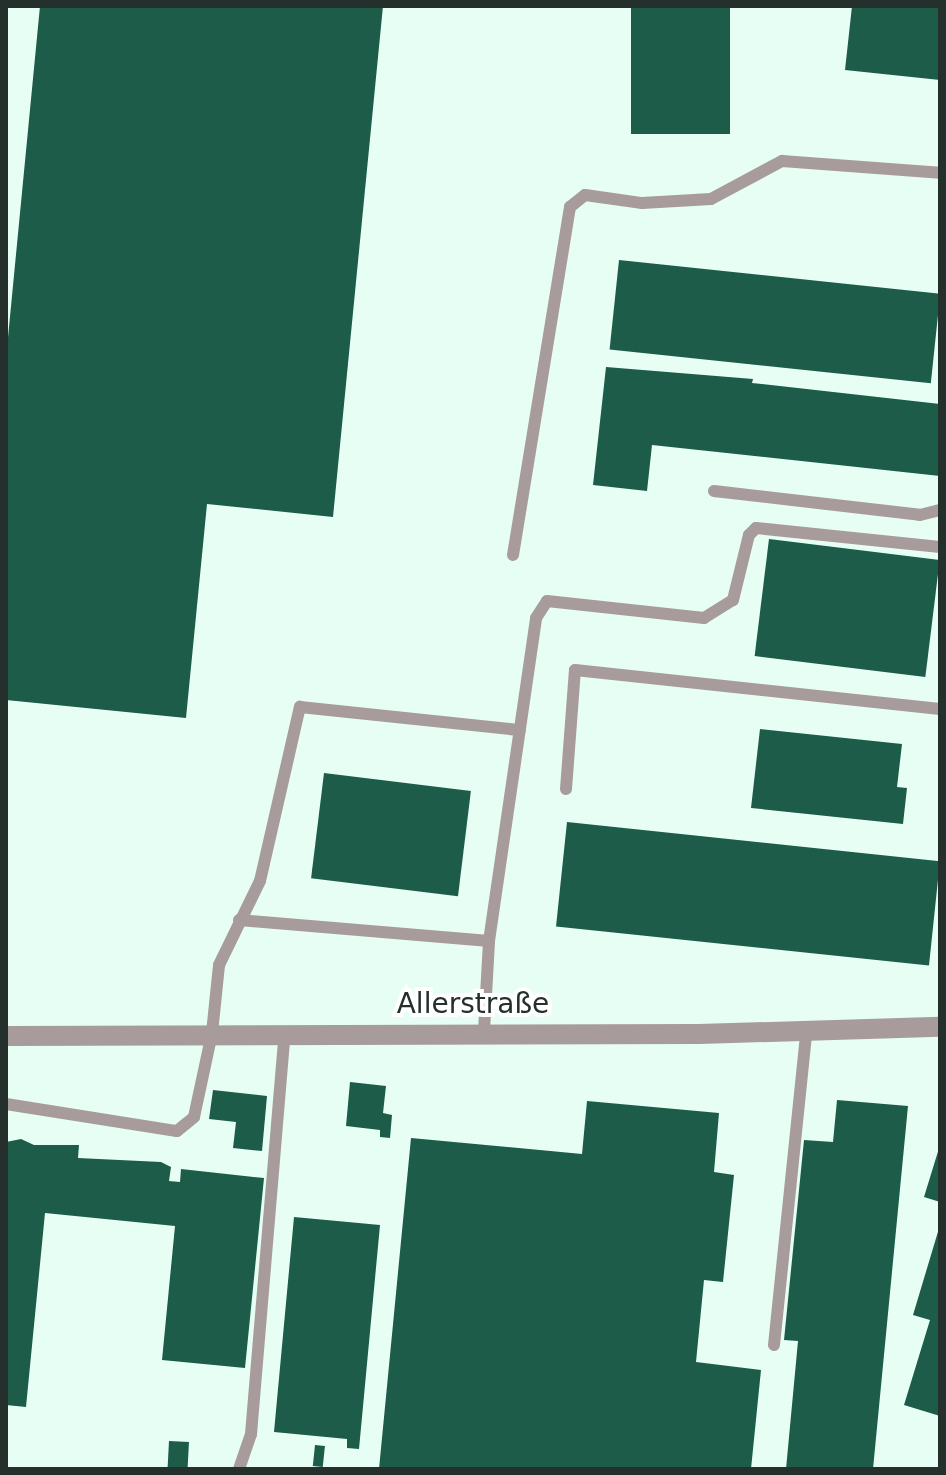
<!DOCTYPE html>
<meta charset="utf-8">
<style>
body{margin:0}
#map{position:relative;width:946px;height:1475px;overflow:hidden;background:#e7fef5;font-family:"DejaVu Sans",sans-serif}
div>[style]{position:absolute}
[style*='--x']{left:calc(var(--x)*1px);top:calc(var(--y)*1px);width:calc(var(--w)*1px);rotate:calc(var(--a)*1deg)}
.building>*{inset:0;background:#1c5c49;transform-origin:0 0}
.lane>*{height:12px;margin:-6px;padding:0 6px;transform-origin:6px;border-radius:6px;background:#a89b9b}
.street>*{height:20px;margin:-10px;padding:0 10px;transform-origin:10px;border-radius:10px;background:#a89b9b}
span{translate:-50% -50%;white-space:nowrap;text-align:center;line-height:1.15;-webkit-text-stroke:8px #fff;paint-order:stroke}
.street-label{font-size:28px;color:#25302c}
.frame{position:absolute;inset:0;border:8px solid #25302c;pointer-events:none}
</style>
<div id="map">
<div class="building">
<i style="clip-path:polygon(40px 6px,383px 6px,333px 517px,207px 504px,186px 718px,6px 700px,6px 358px)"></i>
<i style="left:631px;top:6px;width:99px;height:128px"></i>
<i style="clip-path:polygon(852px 6px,940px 6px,940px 80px,845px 70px)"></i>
<i style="left:619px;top:260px;width:323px;height:90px;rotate:6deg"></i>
<i style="clip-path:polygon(606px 367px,753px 379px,752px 383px,940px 404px,940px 476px,652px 445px,647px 491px,593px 485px)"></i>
<i style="left:769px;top:539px;width:172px;height:118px;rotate:7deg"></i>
<i style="clip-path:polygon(760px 729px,902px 744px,897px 787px,907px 788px,903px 824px,751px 808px)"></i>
<i style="left:324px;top:773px;width:148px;height:106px;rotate:7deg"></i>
<i style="left:567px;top:822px;width:375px;height:105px;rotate:6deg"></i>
<i style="clip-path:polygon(350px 1082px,386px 1086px,383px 1113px,392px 1115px,390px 1138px,380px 1137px,380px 1130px,346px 1126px)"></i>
<i style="clip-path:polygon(213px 1090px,267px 1096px,262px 1151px,233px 1148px,236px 1122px,209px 1119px)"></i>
<i style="clip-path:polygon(837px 1100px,908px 1106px,873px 1469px,786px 1469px,798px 1341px,784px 1340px,804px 1140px,833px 1142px)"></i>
<i style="clip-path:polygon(587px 1101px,719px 1113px,714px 1172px,734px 1175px,723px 1282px,704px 1280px,696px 1362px,761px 1370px,751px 1469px,379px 1469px,411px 1138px,582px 1154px)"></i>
<i style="clip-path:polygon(21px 1139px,34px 1145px,79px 1145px,78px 1158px,161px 1162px,171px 1167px,169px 1181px,180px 1182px,181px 1169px,264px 1178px,245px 1368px,162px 1360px,175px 1226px,45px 1213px,26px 1407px,6px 1405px,6px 1142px)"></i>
<i style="clip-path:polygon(940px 1145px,940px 1202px,924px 1197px)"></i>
<i style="clip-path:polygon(294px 1217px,380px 1225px,359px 1449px,347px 1448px,347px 1439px,274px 1432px)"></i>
<i style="clip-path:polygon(940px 1225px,940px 1416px,904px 1405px,930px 1320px,913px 1315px)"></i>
<i style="left:169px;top:1441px;width:20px;height:28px;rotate:3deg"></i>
<i style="left:315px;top:1445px;width:10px;height:21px;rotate:6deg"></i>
</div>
<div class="lane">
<i style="--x:714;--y:491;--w:207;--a:6.6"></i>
<i style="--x:920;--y:515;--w:21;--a:-14"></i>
<i style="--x:513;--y:555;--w:353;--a:-80.7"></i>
<i style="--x:570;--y:207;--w:19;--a:-39"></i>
<i style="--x:585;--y:195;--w:58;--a:8"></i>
<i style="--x:642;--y:203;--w:69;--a:-3.3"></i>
<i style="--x:711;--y:199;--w:81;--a:-28.2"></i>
<i style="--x:782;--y:161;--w:158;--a:4.3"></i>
<i style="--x:566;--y:789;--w:119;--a:-85.7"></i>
<i style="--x:575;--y:670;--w:367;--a:6.1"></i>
<i style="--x:239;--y:920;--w:251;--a:4.8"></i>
<i style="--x:484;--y:1031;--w:90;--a:-86.8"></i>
<i style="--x:489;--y:941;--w:326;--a:-81.7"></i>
<i style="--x:536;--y:618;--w:20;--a:-57"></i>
<i style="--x:547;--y:601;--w:158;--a:6.2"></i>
<i style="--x:704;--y:618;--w:34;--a:-32"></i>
<i style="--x:733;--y:600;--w:67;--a:-76.2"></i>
<i style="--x:749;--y:535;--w:10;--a:-45"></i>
<i style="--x:756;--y:528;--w:185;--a:5.9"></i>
<i style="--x:6;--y:1104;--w:173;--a:9"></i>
<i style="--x:177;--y:1131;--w:22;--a:-39"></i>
<i style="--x:194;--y:1117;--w:86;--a:-77.9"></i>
<i style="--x:212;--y:1033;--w:68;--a:-84.1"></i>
<i style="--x:219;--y:965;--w:93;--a:-64"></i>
<i style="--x:260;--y:881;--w:179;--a:-77.1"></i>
<i style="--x:300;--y:707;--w:221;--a:6"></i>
<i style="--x:774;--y:1345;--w:314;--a:-84.1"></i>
<i style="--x:239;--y:1469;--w:37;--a:-71"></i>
<i style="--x:251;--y:1434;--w:402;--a:-85.2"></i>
</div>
<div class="street">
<i style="--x:6;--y:1036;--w:693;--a:-0.17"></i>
<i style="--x:699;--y:1034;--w:241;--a:-1.7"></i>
</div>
<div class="street-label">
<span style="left:473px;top:1004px">Allerstraße</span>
</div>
<div class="frame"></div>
</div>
